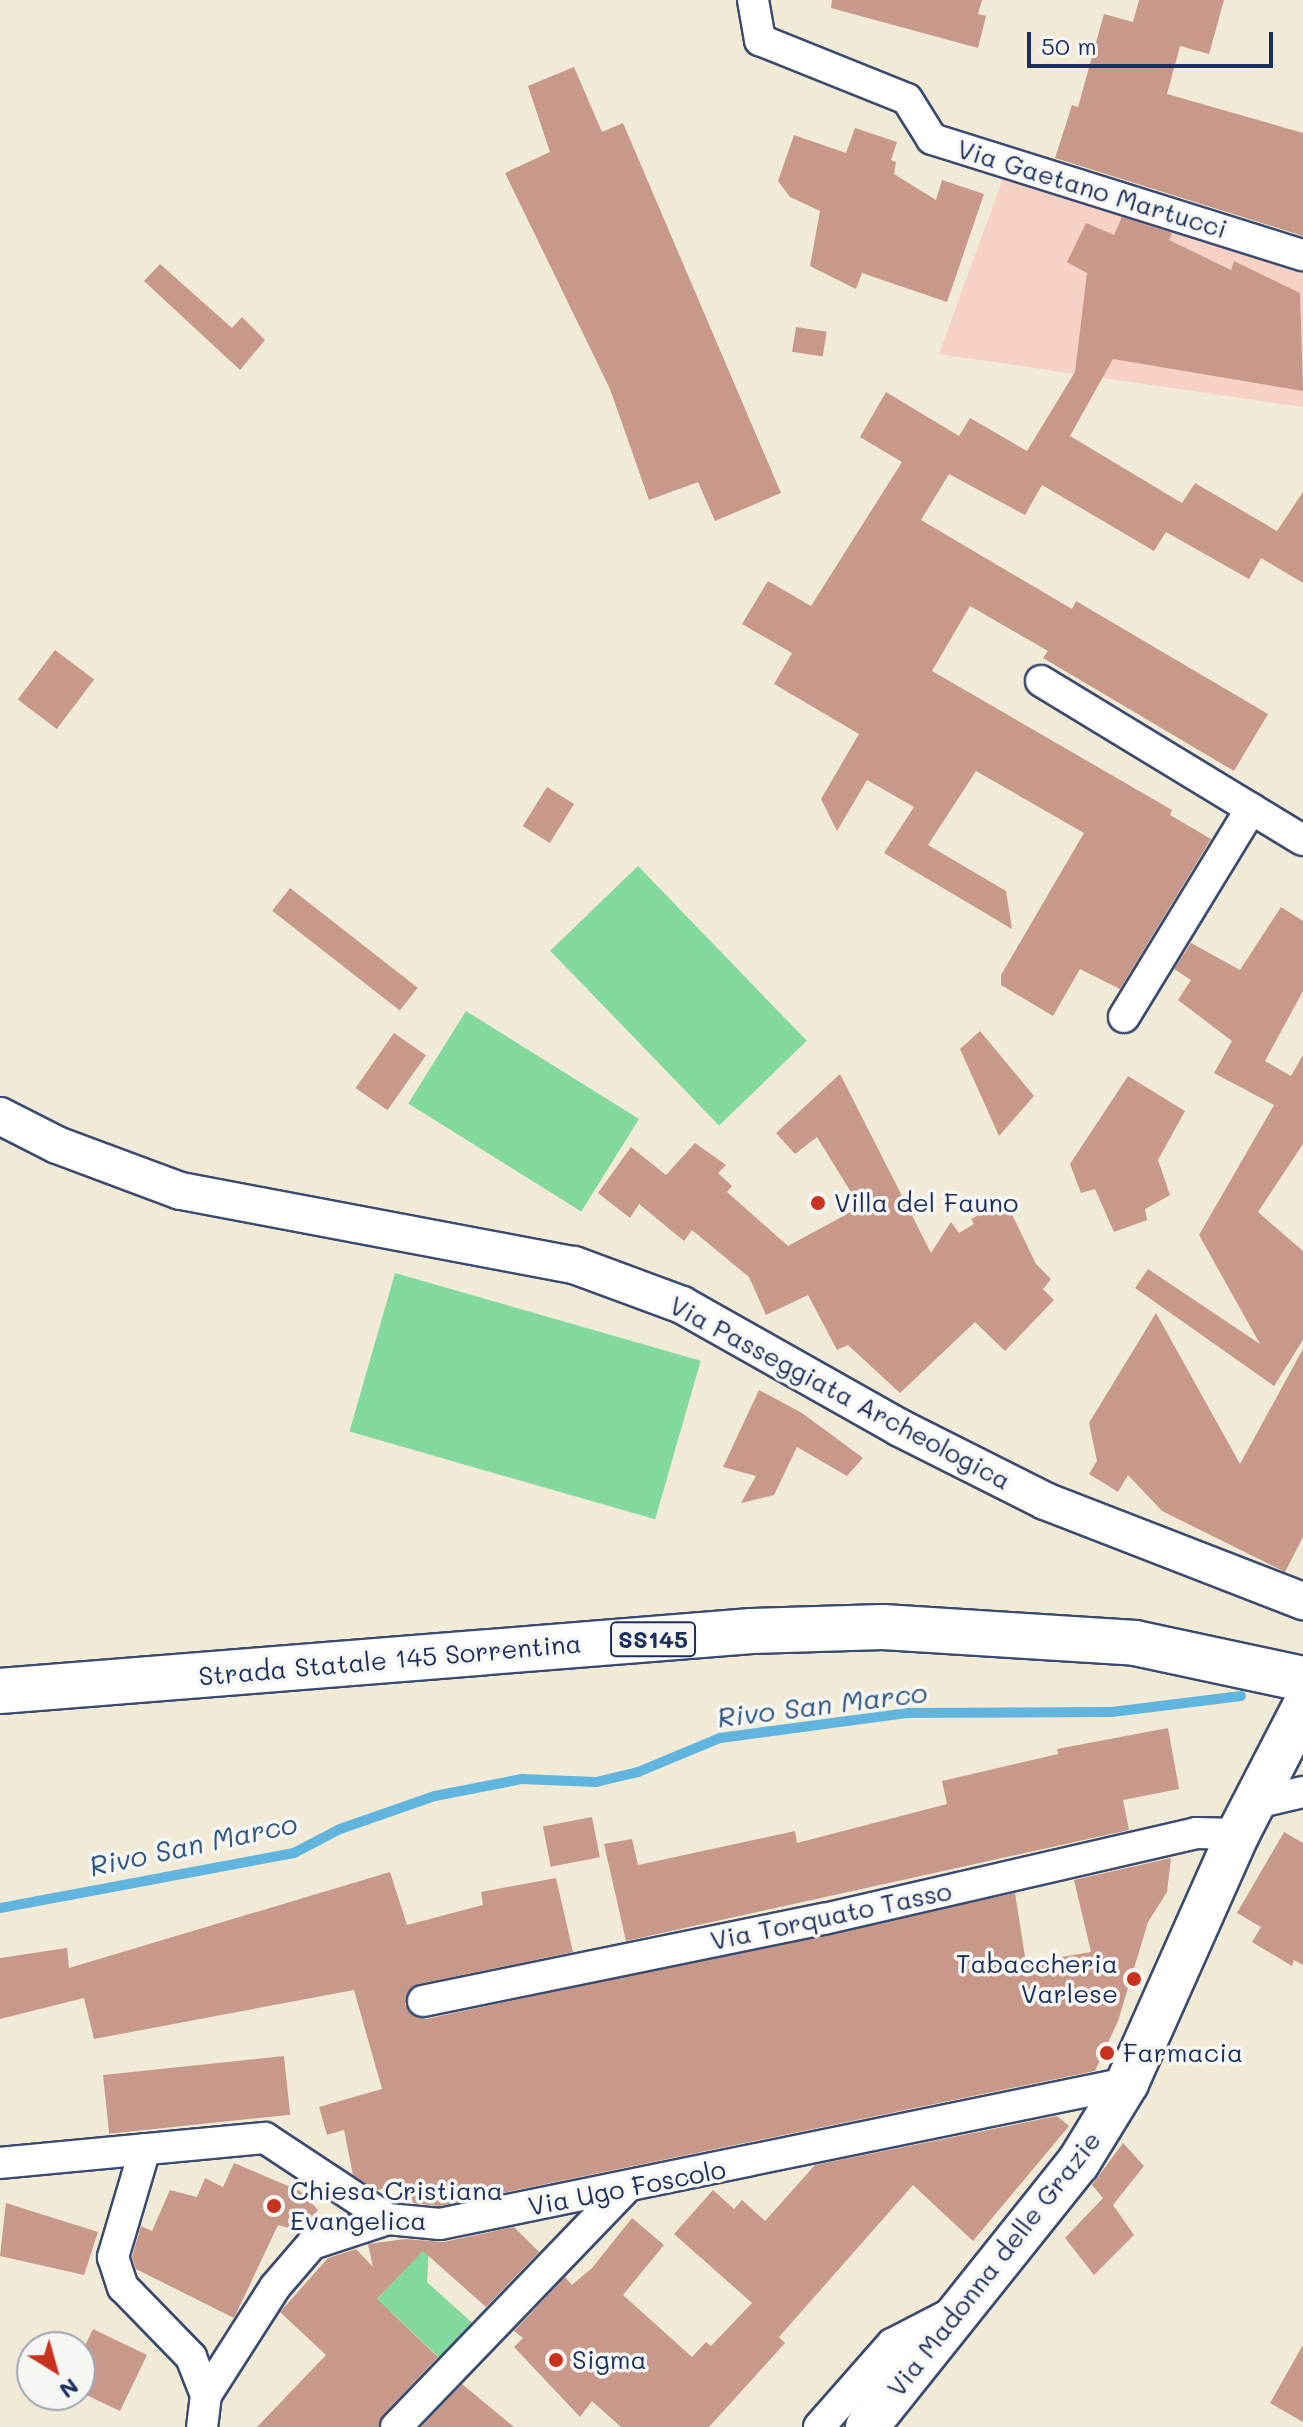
<!DOCTYPE html>
<style>
body{margin:0}
#map{position:relative;width:1303px;height:2427px;overflow:hidden;background:#f1ead6;font-family:Mali,sans-serif}
div>[style]{position:absolute}
[style*='--x']{left:calc(var(--x)*1px);top:calc(var(--y)*1px);width:calc(var(--w)*1px);rotate:calc(var(--a)*1deg)}
.built>*{inset:0;background:#f7d1c6}
.green>*{inset:0;background:#83d99d;transform-origin:0 0}
.stream>*{height:10px;margin:-5px;padding:0 5px;transform-origin:5px;border-radius:5px;background:#61b4dd}
.building>*{inset:0;background:#c8998a;transform-origin:0 0}
.roads{filter:drop-shadow(2px 0 #3b4b70) drop-shadow(-2px 0 #3b4b70) drop-shadow(0 2px #3b4b70) drop-shadow(0 -2px #3b4b70)}
.minor>*{height:30px;margin:-15px;padding:0 15px;transform-origin:15px;border-radius:15px;background:#fff}
.tertiary>*{height:36px;margin:-18px;padding:0 18px;transform-origin:18px;border-radius:18px;background:#fff}
.secondary>*{height:42px;margin:-21px;padding:0 21px;transform-origin:21px;border-radius:21px;background:#fff}
.trunk>*{height:44px;margin:-22px;padding:0 22px;transform-origin:22px;border-radius:22px;background:#fff}
.dots>*{width:22px;height:22px;translate:-50% -50%;box-sizing:border-box;border:4px solid #f6f6f2;border-radius:50%}
span{translate:-50% -50%;white-space:nowrap;text-align:center;line-height:1.15;-webkit-text-stroke:7px #f6f6f2;paint-order:stroke}
.shield-label span{padding:2px 6px;background:#f6f6f2;border:2px solid;border-radius:6px;-webkit-text-stroke-width:0}
.shield-label{font-size:24px;color:#1b2f5e;font-weight:700}
.street-label{font-size:26px;color:#1b2f5e}
.poi-label{font-size:26px;color:#1b2f5e}
.left{translate:0 -50%;text-align:left}
.right{translate:-100% -50%;text-align:right}
.water-label{font-size:28px;color:#305784;font-style:italic}
.north{position:absolute;left:16px;top:2331px;width:80px;height:80px;box-sizing:border-box;background:#f6f6f2;border:2px solid #9ea6b7;border-radius:50%;rotate:143deg;font-size:22px;font-weight:700;line-height:32px;text-align:center;color:#1b2f5e}
.north::after{content:'';display:block;margin:auto;width:28px;height:36px;background:#c8321e;clip-path:polygon(50% 0,100% 100%,50% 72%,0 100%)}
.scale{position:absolute;left:1027px;top:32px;width:246px;height:36px;box-sizing:border-box;border:4px solid #1b2f5e;border-top:0;padding-left:10px;font-size:24px;line-height:28px;white-space:nowrap;color:#1b2f5e;-webkit-text-stroke:6px #f6f6f2;paint-order:stroke}
</style>
<div id="map">
<div class="built">
<i style="clip-path:polygon(1005px 173px,1303px 271px,1303px 407px,939px 354px)"></i>
</div>
<div class="green">
<i style="left:638px;top:866px;width:243px;height:122px;rotate:46deg"></i>
<i style="left:466px;top:1011px;width:204px;height:109px;rotate:32deg"></i>
<i style="left:395px;top:1273px;width:318px;height:165px;rotate:16deg"></i>
<i style="clip-path:polygon(429px 2244px,427px 2282px,480px 2330px,447px 2365px,391px 2312px,351px 2354px,337px 2342px)"></i>
</div>
<div class="stream">
<i style="--x:0;--y:1908;--w:299;--a:-10.6"></i>
<i style="--x:294;--y:1853;--w:52;--a:-27.6"></i>
<i style="--x:340;--y:1829;--w:101;--a:-19.2"></i>
<i style="--x:435;--y:1796;--w:89;--a:-11.1"></i>
<i style="--x:522;--y:1779;--w:74;--a:2.3"></i>
<i style="--x:596;--y:1782;--w:43;--a:-13.4"></i>
<i style="--x:638;--y:1772;--w:89;--a:-22.5"></i>
<i style="--x:720;--y:1738;--w:190;--a:-7.6"></i>
<i style="--x:908;--y:1713;--w:204;--a:-0.3"></i>
<i style="--x:1112;--y:1712;--w:130;--a:-7.1"></i>
</div>
<div class="building">
<i style="clip-path:polygon(832px 0,982px 0,978px 14px,986px 16px,978px 48px,831px 8px)"></i>
<i style="clip-path:polygon(1139px 0,1224px 0,1209px 54px,1180px 46px,1167px 94px,1303px 133px,1303px 236px,1055px 158px,1072px 105px,1078px 107px,1104px 14px,1133px 22px)"></i>
<i style="clip-path:polygon(574px 67px,602px 132px,623px 123px,781px 493px,715px 521px,698px 482px,649px 500px,610px 389px,505px 173px,550px 152px,528px 86px)"></i>
<i style="clip-path:polygon(855px 128px,897px 142px,891px 160px,896px 162px,894px 174px,936px 200px,942px 180px,984px 194px,947px 302px,862px 273px,856px 289px,810px 266px,820px 211px,790px 197px,778px 181px,794px 135px,846px 153px)"></i>
<i style="clip-path:polygon(1122px 217px,1172px 233px,1169px 240px,1231px 270px,1234px 261px,1300px 293px,1303px 391px,1113px 359px,1070px 436px,1182px 503px,1195px 483px,1277px 531px,1303px 492px,1303px 583px,1261px 558px,1249px 579px,1166px 532px,1154px 551px,1042px 485px,1025px 515px,949px 474px,921px 520px,1072px 609px,1076px 601px,1268px 714px,1234px 771px,1043px 658px,1048px 651px,970px 606px,932px 671px,1172px 810px,1170px 815px,1211px 839px,1120px 989px,1080px 969px,1053px 1016px,1001px 985px,1001px 975px,1084px 833px,976px 771px,928px 845px,1006px 891px,1012px 929px,884px 853px,914px 807px,867px 780px,837px 831px,821px 799px,859px 734px,774px 684px,792px 653px,742px 624px,768px 581px,811px 606px,902px 462px,860px 437px,886px 392px,959px 436px,970px 418px,1027px 451px,1075px 372px,1087px 273px,1067px 262px,1086px 223px,1114px 235px)"></i>
<i style="clip-path:polygon(160px 264px,232px 328px,242px 317px,265px 340px,240px 370px,144px 281px)"></i>
<i style="left:796px;top:327px;width:31px;height:25px;rotate:9deg"></i>
<i style="left:55px;top:650px;width:49px;height:62px;rotate:37deg"></i>
<i style="left:547px;top:787px;width:32px;height:46px;rotate:32deg"></i>
<i style="left:290px;top:888px;width:162px;height:29px;rotate:38deg"></i>
<i style="clip-path:polygon(1281px 907px,1303px 921px,1303px 991px,1265px 1061px,1291px 1076px,1303px 1055px,1303px 1144px,1258px 1212px,1303px 1251px,1303px 1340px,1274px 1386px,1135px 1288px,1148px 1269px,1260px 1344px,1199px 1235px,1274px 1105px,1214px 1073px,1232px 1041px,1178px 1000px,1191px 980px,1174px 969px,1191px 943px,1240px 970px)"></i>
<i style="clip-path:polygon(980px 1031px,1034px 1096px,999px 1136px,960px 1049px)"></i>
<i style="left:394px;top:1033px;width:39px;height:67px;rotate:35deg"></i>
<i style="clip-path:polygon(840px 1074px,931px 1253px,951px 1222px,959px 1233px,974px 1224px,971px 1219px,1006px 1202px,1036px 1264px,1051px 1279px,1043px 1289px,1054px 1300px,1005px 1351px,975px 1322px,900px 1393px,848px 1345px,837px 1350px,808px 1295px,766px 1315px,749px 1277px,692px 1230px,684px 1241px,639px 1204px,630px 1218px,598px 1193px,631px 1147px,666px 1175px,695px 1143px,726px 1165px,718px 1173px,732px 1186px,727px 1192px,788px 1246px,860px 1207px,817px 1137px,795px 1154px,776px 1133px)"></i>
<i style="clip-path:polygon(1128px 1076px,1185px 1111px,1158px 1160px,1170px 1195px,1145px 1209px,1147px 1220px,1114px 1232px,1095px 1189px,1081px 1193px,1070px 1164px)"></i>
<i style="clip-path:polygon(1156px 1313px,1240px 1464px,1303px 1349px,1303px 1537px,1285px 1572px,1162px 1511px,1128px 1475px,1118px 1492px,1089px 1474px,1097px 1461px,1089px 1423px)"></i>
<i style="clip-path:polygon(759px 1390px,802px 1413px,863px 1458px,847px 1476px,797px 1447px,774px 1495px,741px 1503px,756px 1476px,723px 1467px)"></i>
<i style="clip-path:polygon(1168px 1728px,1179px 1789px,1123px 1800px,1129px 1830px,626px 1941px,604px 1844px,632px 1839px,638px 1865px,795px 1831px,797px 1843px,947px 1804px,942px 1781px,1058px 1754px,1057px 1749px)"></i>
<i style="left:592px;top:1817px;width:41px;height:50px;rotate:79deg"></i>
<i style="clip-path:polygon(1284px 1832px,1303px 1843px,1303px 1965px,1294px 1960px,1292px 1966px,1252px 1942px,1261px 1927px,1237px 1913px)"></i>
<i style="clip-path:polygon(1171px 1858px,1167px 1892px,1148px 1922px,1118px 2021px,1095px 2071px,439px 2206px,413px 2203px,409px 2183px,377px 2190px,353px 2175px,344px 2130px,327px 2135px,319px 2107px,382px 2089px,354px 1990px,94px 2039px,84px 1998px,0 2019px,0 1958px,67px 1948px,69px 1968px,390px 1872px,407px 1925px,483px 1905px,481px 1892px,556px 1878px,573px 1952px,419px 1984px,411px 1988px,405px 2004px,410px 2013px,426px 2019px,1015px 1893px,1026px 1963px,1091px 1952px,1074px 1880px)"></i>
<i style="left:284px;top:2056px;width:59px;height:182px;rotate:84deg"></i>
<i style="clip-path:polygon(1057px 2116px,1069px 2126px,973px 2241px,913px 2185px,779px 2337px,785px 2343px,709px 2427px,621px 2427px,592px 2401px,580px 2417px,514px 2347px,523px 2338px,514px 2331px,565px 2277px,572px 2285px,592px 2268px,632px 2218px,664px 2245px,623px 2295px,692px 2357px,706px 2342px,711px 2346px,752px 2303px,674px 2234px,713px 2190px,734px 2209px,742px 2200px,765px 2221px,815px 2165px)"></i>
<i style="clip-path:polygon(1123px 2143px,1144px 2166px,1113px 2205px,1134px 2235px,1094px 2275px,1065px 2238px,1103px 2198px,1092px 2185px)"></i>
<i style="clip-path:polygon(234px 2163px,300px 2191px,318px 2210px,300px 2231px,278px 2225px,234px 2318px,136px 2269px,132px 2257px,141px 2226px,152px 2231px,170px 2190px,197px 2197px,205px 2178px,223px 2187px)"></i>
<i style="clip-path:polygon(6px 2203px,98px 2232px,84px 2275px,0 2256px)"></i>
<i style="clip-path:polygon(514px 2227px,539px 2252px,486px 2307px,423px 2251px,377px 2299px,438px 2357px,383px 2415px,378px 2427px,257px 2427px,326px 2355px,280px 2312px,328px 2258px,356px 2249px,373px 2267px,368px 2244px,405px 2239px,444px 2242px)"></i>
<i style="clip-path:polygon(93px 2329px,147px 2355px,120px 2411px,80px 2392px,80px 2356px)"></i>
<i style="clip-path:polygon(1303px 2345px,1303px 2422px,1270px 2403px)"></i>
<i style="clip-path:polygon(462px 2384px,514px 2427px,421px 2427px)"></i>
</div>
<div class="roads">
<div class="minor">
<i style="--x:753;--y:0;--w:41;--a:80.1"></i>
<i style="--x:760;--y:40;--w:158;--a:21.9"></i>
<i style="--x:907;--y:99;--w:47;--a:58"></i>
<i style="--x:932;--y:139;--w:389;--a:17.4"></i>
<i style="--x:1041;--y:681;--w:306;--a:31.3"></i>
<i style="--x:1124;--y:1017;--w:244;--a:-58.6"></i>
<i style="--x:1252;--y:1804;--w:52;--a:-13.2"></i>
<i style="--x:423;--y:2001;--w:409;--a:-11.6"></i>
<i style="--x:824;--y:1919;--w:382;--a:-13"></i>
<i style="--x:1196;--y:1833;--w:42;--a:1.4"></i>
<i style="--x:145;--y:2149;--w:113;--a:106.5"></i>
<i style="--x:113;--y:2257;--w:32;--a:72"></i>
<i style="--x:123;--y:2287;--w:98;--a:45.8"></i>
<i style="--x:191;--y:2357;--w:41;--a:68.5"></i>
<i style="--x:206;--y:2395;--w:32;--a:97"></i>
<i style="--x:0;--y:2163;--w:266;--a:-5.4"></i>
<i style="--x:265;--y:2138;--w:147;--a:33.4"></i>
<i style="--x:388;--y:2219;--w:52;--a:5.5"></i>
<i style="--x:440;--y:2224;--w:701;--a:-11.6"></i>
<i style="--x:206;--y:2395;--w:128;--a:-57.4"></i>
<i style="--x:275;--y:2287;--w:57;--a:-49.3"></i>
<i style="--x:312;--y:2244;--w:80;--a:-18.2"></i>
<i style="--x:396;--y:2427;--w:329;--a:-46.1"></i>
<i style="--x:819;--y:2427;--w:111;--a:-48.7"></i>
<i style="--x:892;--y:2344;--w:68;--a:-27.3"></i>
</div>
<div class="tertiary">
<i style="--x:0;--y:1116;--w:64;--a:27"></i>
<i style="--x:57;--y:1145;--w:132;--a:20.4"></i>
<i style="--x:181;--y:1191;--w:400;--a:10.7"></i>
<i style="--x:574;--y:1265;--w:115;--a:20.3"></i>
<i style="--x:682;--y:1305;--w:250;--a:29.4"></i>
<i style="--x:900;--y:1428;--w:162;--a:26.7"></i>
<i style="--x:1045;--y:1501;--w:277;--a:21.2"></i>
</div>
<div class="secondary">
<i style="--x:867;--y:2427;--w:338;--a:-51.4"></i>
<i style="--x:1078;--y:2163;--w:94;--a:-58.5"></i>
<i style="--x:1127;--y:2083;--w:273;--a:-66"></i>
<i style="--x:1238;--y:1834;--w:142;--a:-62.7"></i>
</div>
<div class="trunk">
<i style="--x:0;--y:1691;--w:754;--a:-4.56"></i>
<i style="--x:752;--y:1631;--w:131;--a:-1.7"></i>
<i style="--x:883;--y:1627;--w:253;--a:3.6"></i>
<i style="--x:1135;--y:1643;--w:172;--a:12.1"></i>
</div>
</div>
<div class="dots">
<i style="left:818px;top:1203px;background:#c8321e"></i>
<i style="left:1134px;top:1979px;background:#c8321e"></i>
<i style="left:1107px;top:2053px;background:#c8321e"></i>
<i style="left:274px;top:2206px;background:#c8321e"></i>
<i style="left:556px;top:2360px;background:#c8321e"></i>
</div>
<div class="shield-label">
<span style="left:653px;top:1639px">SS145</span>
</div>
<div class="street-label">
<span style="left:1092px;top:189px;rotate:17deg">Via Gaetano Martucci</span>
<span style="left:840px;top:1393px;rotate:28deg">Via Passeggiata Archeologica</span>
<span style="left:390px;top:1660px;rotate:-5deg">Strada Statale 145 Sorrentina</span>
<span style="left:831px;top:1916px;rotate:-12deg">Via Torquato Tasso</span>
<span style="left:627px;top:2188px;rotate:-11deg">Via Ugo Foscolo</span>
<span style="left:994px;top:2264px;rotate:-52deg">Via Madonna delle Grazie</span>
</div>
<div class="poi-label">
<span class="left" style="left:834px;top:1203px">Villa del Fauno</span>
<span class="right" style="left:1118px;top:1979px">Tabaccheria<br>Varlese</span>
<span class="left" style="left:1123px;top:2053px">Farmacia</span>
<span class="left" style="left:290px;top:2206px">Chiesa Cristiana<br>Evangelica</span>
<span class="left" style="left:572px;top:2360px">Sigma</span>
</div>
<div class="water-label">
<span style="left:822px;top:1704px;rotate:-7deg">Rivo San Marco</span>
<span style="left:193px;top:1844px;rotate:-12deg">Rivo San Marco</span>
</div>
<div class="north">N</div>
<div class="scale">50 m</div>
</div>
